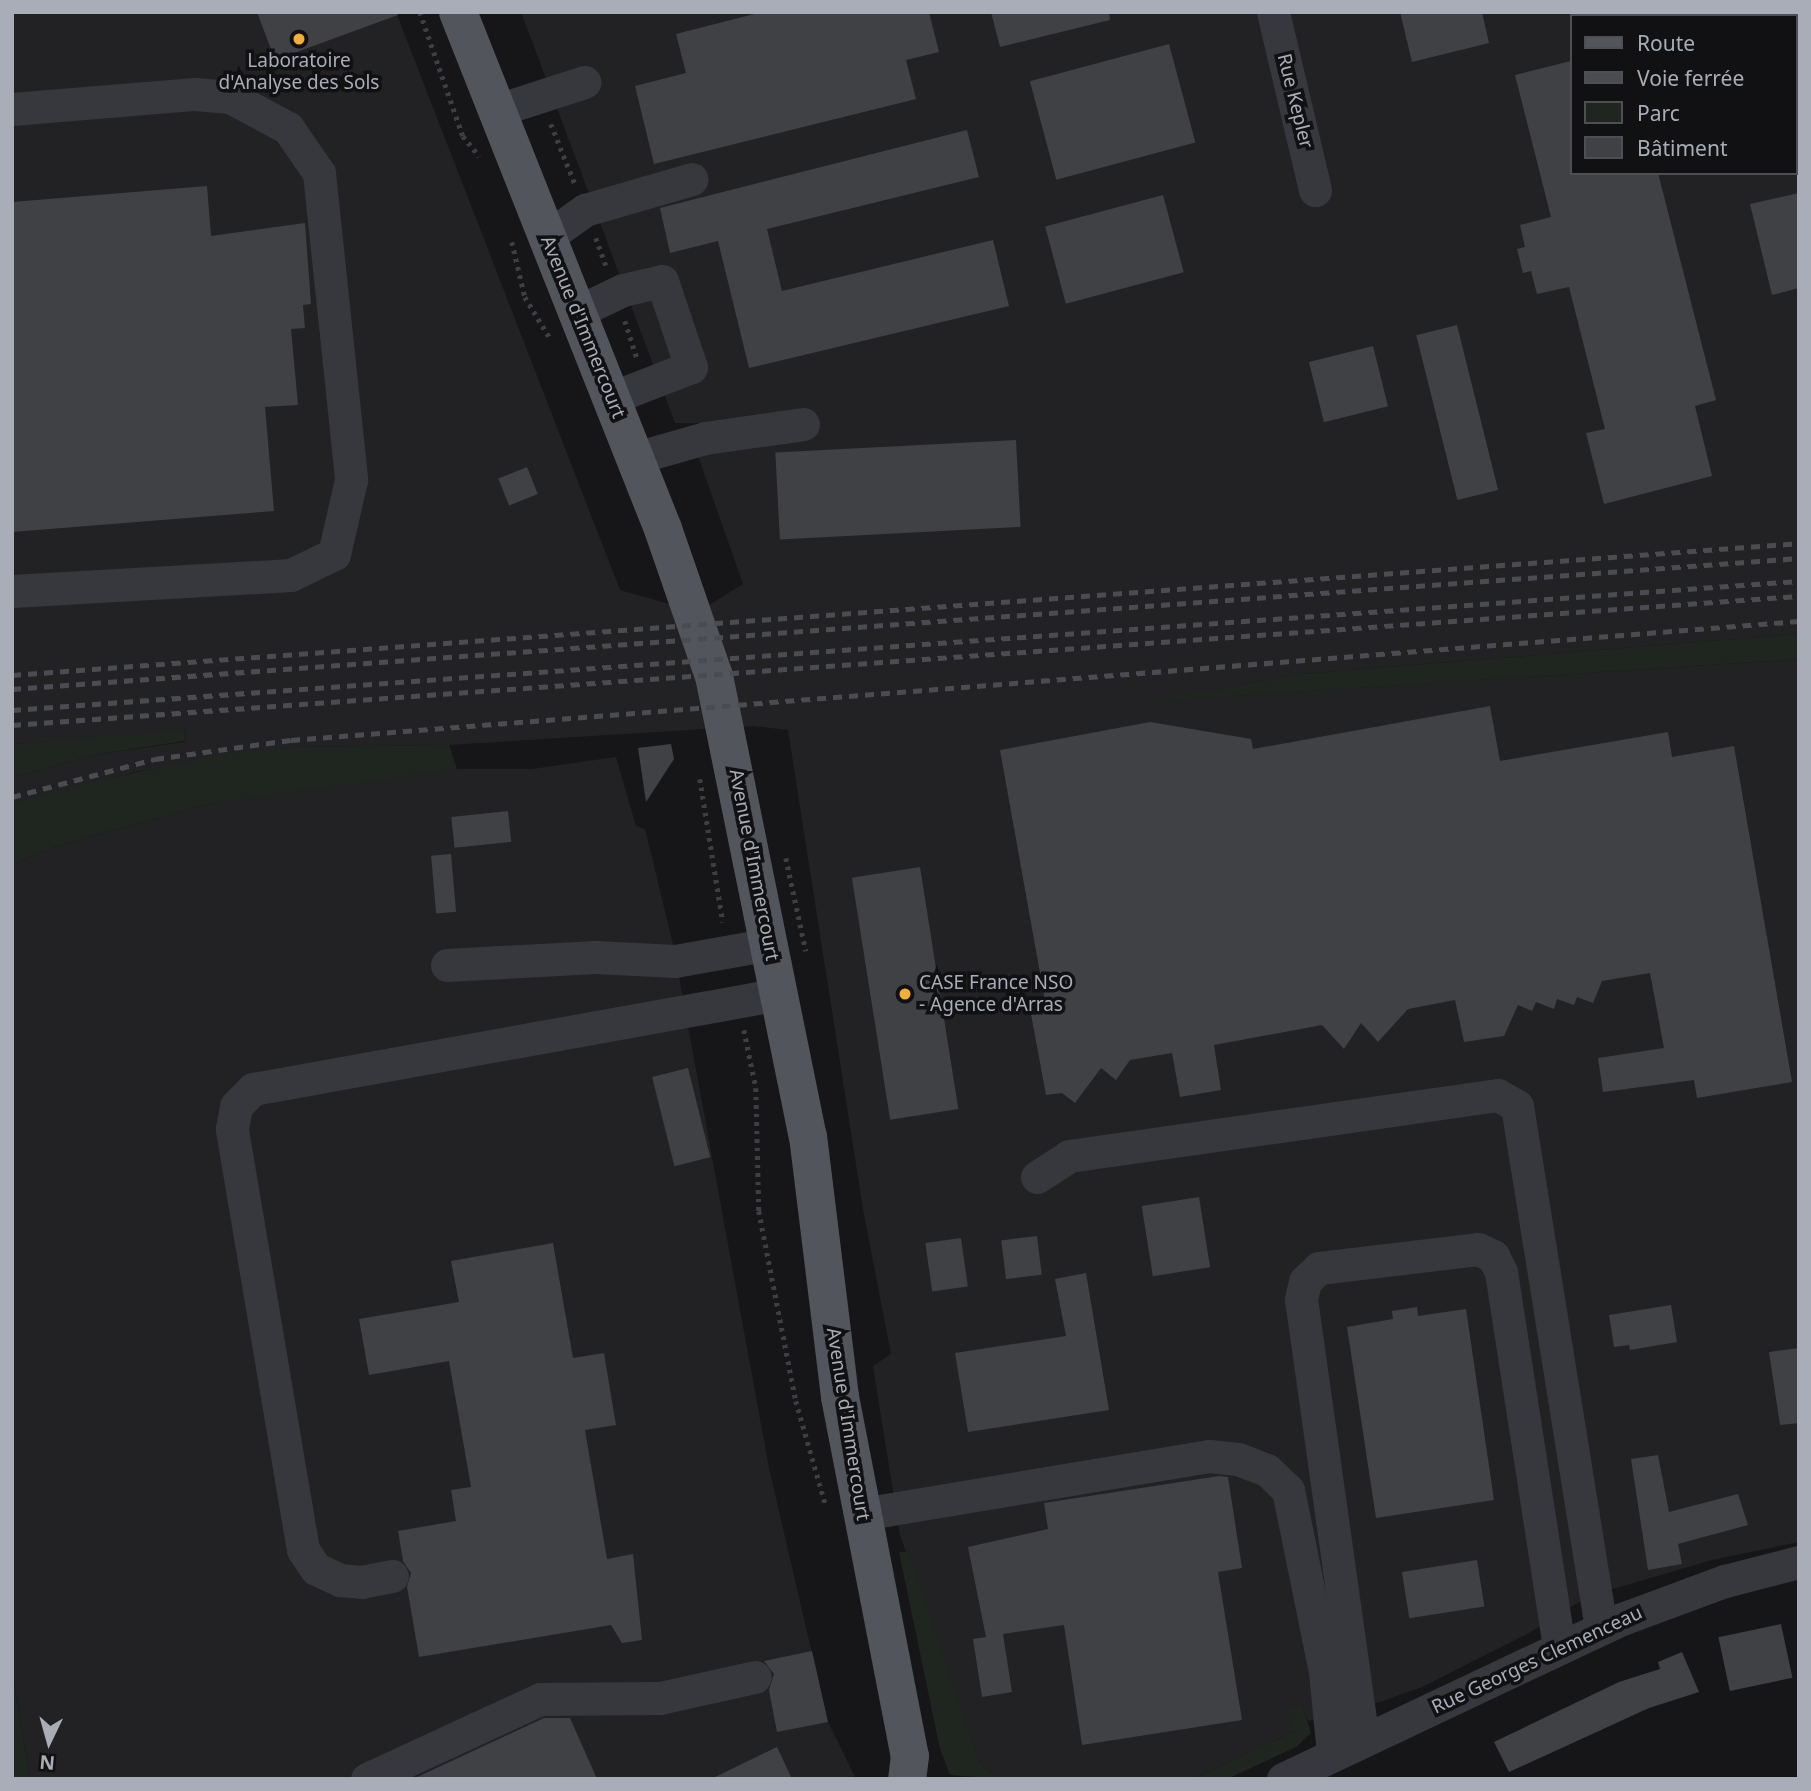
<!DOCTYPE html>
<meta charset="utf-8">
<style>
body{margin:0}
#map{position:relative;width:1811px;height:1791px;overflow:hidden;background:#161618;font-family:"Noto Sans",sans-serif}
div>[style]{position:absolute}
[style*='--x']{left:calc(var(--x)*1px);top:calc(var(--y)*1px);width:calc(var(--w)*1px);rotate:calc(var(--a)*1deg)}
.built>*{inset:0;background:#222225}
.green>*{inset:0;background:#1e261f}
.building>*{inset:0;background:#404145;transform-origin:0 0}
.path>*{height:4.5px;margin-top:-2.25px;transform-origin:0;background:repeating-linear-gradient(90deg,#3d3f44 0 3.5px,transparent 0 8.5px)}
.minor>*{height:33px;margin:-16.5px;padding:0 16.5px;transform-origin:16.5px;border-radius:16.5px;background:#37383d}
.major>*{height:38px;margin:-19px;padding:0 19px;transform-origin:19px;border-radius:19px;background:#53555c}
.rail>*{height:5px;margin-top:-2.5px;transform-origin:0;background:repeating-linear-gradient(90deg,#4a4c52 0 9px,transparent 0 16px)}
.dots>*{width:19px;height:19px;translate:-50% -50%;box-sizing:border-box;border:4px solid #111113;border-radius:50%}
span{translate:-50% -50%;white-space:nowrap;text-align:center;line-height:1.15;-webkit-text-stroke:7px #111113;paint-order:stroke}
.poi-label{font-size:19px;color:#a8adb8}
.left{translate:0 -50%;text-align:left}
.street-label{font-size:19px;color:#a8adb8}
.frame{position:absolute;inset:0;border:14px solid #a8adb8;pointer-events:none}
.legend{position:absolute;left:1570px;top:14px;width:228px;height:161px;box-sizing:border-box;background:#111113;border:2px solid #4d4f55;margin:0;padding:9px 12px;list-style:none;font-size:21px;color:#a8adb8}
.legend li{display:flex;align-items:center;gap:14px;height:35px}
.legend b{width:35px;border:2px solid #4d4f55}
.north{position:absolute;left:14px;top:1707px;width:70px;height:70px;-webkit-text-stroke:5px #111113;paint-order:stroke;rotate:185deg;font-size:19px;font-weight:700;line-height:28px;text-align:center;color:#a8adb8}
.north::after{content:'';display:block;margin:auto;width:24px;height:32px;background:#a8adb8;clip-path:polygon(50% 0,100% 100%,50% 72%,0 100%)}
</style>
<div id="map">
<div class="built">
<i style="clip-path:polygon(evenodd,12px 12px,396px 12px,620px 590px,683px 608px,709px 605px,743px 584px,696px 450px,699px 423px,675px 423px,521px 12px,1799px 12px,1799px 634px,1301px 674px,1153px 701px,1799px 659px,1799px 1542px,1712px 1560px,1589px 1596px,1529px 1633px,1422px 1687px,1383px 1701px,1308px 1721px,1302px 1705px,1295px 1731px,1193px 1779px,998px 1779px,979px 1762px,900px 1535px,873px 1366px,891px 1354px,863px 1209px,788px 730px,753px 726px,449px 745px,293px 747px,139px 771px,12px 805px,12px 777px,100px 754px,184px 742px,185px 731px,12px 744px,12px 12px,1571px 16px,1795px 16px,1795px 173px,1571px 173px,1571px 16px)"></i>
<i style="clip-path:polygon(616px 757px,636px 826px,645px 829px,673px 944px,769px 1468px,828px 1722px,856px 1779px,30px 1779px,12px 1670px,12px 865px,56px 846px,212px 803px,345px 781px,457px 769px,532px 769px)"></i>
</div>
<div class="green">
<i style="clip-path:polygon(1799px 634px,1799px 659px,1144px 702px,1301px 674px)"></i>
<i style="clip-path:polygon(185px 730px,184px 741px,100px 754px,12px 777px,12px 744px)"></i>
<i style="clip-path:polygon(449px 745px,457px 769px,212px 803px,56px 846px,12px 865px,12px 805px,57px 790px,210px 756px,293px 747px)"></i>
<i style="clip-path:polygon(899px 1552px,909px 1552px,979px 1762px,998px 1779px,950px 1775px,940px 1749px)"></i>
<i style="clip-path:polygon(12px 1670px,30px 1779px,12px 1779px)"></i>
<i style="clip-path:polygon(1302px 1705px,1311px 1733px,1296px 1747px,1227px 1779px,1193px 1779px,1295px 1731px,1287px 1711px)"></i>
</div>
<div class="building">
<i style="clip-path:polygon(257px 12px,398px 12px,398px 15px,275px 60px)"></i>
<i style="clip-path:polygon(762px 12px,929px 12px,939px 52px,906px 60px,916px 99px,654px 164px,635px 86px,686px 73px,676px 34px)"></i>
<i style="clip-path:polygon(991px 12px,1109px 12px,1110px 20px,1000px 47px)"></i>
<i style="clip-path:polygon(1400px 12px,1482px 12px,1489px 43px,1412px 62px)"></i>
<i style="left:1169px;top:44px;width:102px;height:144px;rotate:75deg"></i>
<i style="clip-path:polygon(1571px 61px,1571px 173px,1658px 173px,1716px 400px,1695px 406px,1712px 476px,1604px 504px,1586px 433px,1605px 429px,1569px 287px,1537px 294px,1531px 271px,1523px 273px,1517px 249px,1525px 247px,1520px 225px,1551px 217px,1515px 75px)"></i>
<i style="clip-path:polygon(967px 130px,979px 177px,767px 229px,782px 291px,993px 240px,1009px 306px,749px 368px,718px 241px,670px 253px,660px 208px)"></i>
<i style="clip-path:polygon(207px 186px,211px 236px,305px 223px,311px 304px,303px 305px,305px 328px,291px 329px,298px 405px,265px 407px,274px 511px,12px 532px,12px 202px)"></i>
<i style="clip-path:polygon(1799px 193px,1799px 288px,1772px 295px,1750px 204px)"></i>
<i style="left:1163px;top:195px;width:80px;height:122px;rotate:75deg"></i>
<i style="left:1457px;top:325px;width:170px;height:42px;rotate:76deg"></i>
<i style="left:1373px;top:346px;width:62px;height:66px;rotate:76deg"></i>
<i style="left:1016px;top:440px;width:87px;height:241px;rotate:87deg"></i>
<i style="left:527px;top:467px;width:29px;height:31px;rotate:68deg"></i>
<i style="clip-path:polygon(1490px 706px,1500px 761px,1668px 732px,1672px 757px,1734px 746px,1792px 1082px,1697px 1098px,1694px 1080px,1603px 1092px,1598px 1058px,1664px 1048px,1650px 973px,1602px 981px,1593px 1003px,1577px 997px,1574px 1005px,1557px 999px,1554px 1009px,1536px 1002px,1532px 1011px,1518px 1005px,1504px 1036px,1464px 1042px,1455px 1000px,1408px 1009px,1378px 1042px,1361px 1023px,1344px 1049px,1322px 1025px,1214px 1045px,1221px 1090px,1180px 1097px,1172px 1053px,1130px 1060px,1116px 1080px,1101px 1068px,1075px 1103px,1062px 1093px,1046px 1095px,1031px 1014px,1047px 1012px,1000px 750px,1150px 722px,1251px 739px,1253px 749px)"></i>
<i style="clip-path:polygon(671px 744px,674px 759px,646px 802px,638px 748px)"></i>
<i style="left:508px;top:811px;width:31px;height:57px;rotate:84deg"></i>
<i style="left:451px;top:854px;width:58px;height:20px;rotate:85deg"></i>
<i style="left:920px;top:867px;width:245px;height:69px;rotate:81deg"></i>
<i style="left:688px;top:1068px;width:92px;height:37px;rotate:76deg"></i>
<i style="left:1199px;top:1197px;width:71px;height:58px;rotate:81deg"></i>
<i style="left:1037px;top:1236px;width:39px;height:36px;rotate:83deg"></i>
<i style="left:961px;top:1238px;width:49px;height:36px;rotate:82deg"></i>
<i style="clip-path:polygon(553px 1243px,573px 1358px,604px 1353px,616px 1425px,585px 1430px,607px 1559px,633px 1554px,642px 1640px,622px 1643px,611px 1625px,419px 1657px,407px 1587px,411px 1573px,403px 1561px,398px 1531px,456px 1521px,451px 1490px,471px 1487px,449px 1361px,369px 1375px,359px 1319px,459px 1302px,451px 1261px)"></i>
<i style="clip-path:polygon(1086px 1273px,1109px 1410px,968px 1432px,955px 1353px,1066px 1336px,1055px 1279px)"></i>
<i style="clip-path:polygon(1671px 1305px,1677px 1342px,1630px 1350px,1629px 1345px,1614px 1347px,1609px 1315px)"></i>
<i style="clip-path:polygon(1417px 1307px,1418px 1316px,1466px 1309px,1494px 1500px,1376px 1518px,1347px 1327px,1393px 1319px,1392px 1311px)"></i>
<i style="clip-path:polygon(1799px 1348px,1799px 1423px,1780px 1425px,1769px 1352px)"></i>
<i style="clip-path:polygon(1658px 1455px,1669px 1512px,1738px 1494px,1748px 1525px,1678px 1544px,1682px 1564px,1648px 1570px,1631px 1459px)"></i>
<i style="clip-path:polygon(1219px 1476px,1228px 1477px,1242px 1568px,1218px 1572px,1242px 1720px,1082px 1745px,1064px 1625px,1003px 1634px,1012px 1692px,982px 1697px,973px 1639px,986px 1637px,968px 1547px,1048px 1529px,1044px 1503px)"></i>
<i style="left:1477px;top:1560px;width:47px;height:76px;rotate:81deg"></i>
<i style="left:1781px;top:1624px;width:55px;height:64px;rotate:78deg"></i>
<i style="clip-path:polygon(812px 1651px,828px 1722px,777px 1732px,769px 1690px,774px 1674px,764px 1661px)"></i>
<i style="clip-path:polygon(1682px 1652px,1699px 1692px,1649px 1708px,1509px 1772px,1494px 1742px,1619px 1682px,1660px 1669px,1658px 1662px)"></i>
<i style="clip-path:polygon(544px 1718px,570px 1718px,597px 1779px,413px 1779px)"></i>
<i style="clip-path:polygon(777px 1747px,792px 1779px,711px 1779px)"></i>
</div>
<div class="path">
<i style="--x:420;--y:12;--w:131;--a:70.9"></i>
<i style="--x:463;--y:136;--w:26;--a:51"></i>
<i style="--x:551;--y:124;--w:65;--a:68.2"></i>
<i style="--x:596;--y:238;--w:30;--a:70"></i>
<i style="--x:512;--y:242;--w:57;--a:76.7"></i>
<i style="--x:525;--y:297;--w:50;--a:58.8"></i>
<i style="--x:625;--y:321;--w:40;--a:72"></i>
<i style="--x:700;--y:779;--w:145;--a:80.9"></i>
<i style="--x:786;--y:858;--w:95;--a:77.9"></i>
<i style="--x:744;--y:1030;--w:59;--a:78.3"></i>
<i style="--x:756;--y:1088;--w:123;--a:88.6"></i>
<i style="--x:759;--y:1211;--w:194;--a:79"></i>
<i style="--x:796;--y:1401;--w:109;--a:74.1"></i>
</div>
<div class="minor">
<i style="--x:1273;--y:12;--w:183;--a:76.7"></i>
<i style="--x:12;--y:109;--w:184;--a:-4.7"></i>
<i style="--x:195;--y:94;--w:35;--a:5"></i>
<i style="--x:230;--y:97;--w:66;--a:28.1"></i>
<i style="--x:288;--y:128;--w:55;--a:55.4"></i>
<i style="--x:319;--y:173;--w:309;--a:84"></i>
<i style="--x:351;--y:480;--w:76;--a:102.9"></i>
<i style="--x:334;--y:554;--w:48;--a:154"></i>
<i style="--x:291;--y:575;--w:279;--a:176.7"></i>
<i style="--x:495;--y:111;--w:94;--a:-18"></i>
<i style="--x:547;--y:237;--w:47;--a:-35.4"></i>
<i style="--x:585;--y:210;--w:111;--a:-16.2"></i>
<i style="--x:577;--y:312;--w:51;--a:-25.6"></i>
<i style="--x:623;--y:290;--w:40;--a:-13"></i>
<i style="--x:662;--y:281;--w:91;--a:71.4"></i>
<i style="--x:691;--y:367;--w:86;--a:158.8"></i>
<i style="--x:635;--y:458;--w:73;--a:-15.9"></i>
<i style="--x:705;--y:438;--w:99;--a:-8.1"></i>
<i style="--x:447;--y:965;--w:148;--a:-3.1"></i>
<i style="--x:595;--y:957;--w:80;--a:2.9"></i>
<i style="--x:675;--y:961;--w:97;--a:-10.1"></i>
<i style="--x:1037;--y:1177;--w:38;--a:-33"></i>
<i style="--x:1069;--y:1156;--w:433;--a:-8.1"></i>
<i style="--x:1498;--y:1095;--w:22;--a:30"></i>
<i style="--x:1517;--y:1106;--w:529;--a:80.86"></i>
<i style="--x:862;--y:1514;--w:352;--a:-9.5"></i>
<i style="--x:1209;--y:1456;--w:29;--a:6"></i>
<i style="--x:1238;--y:1459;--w:31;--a:21"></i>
<i style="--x:1267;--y:1470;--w:29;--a:44"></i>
<i style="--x:1288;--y:1490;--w:186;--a:78.5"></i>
<i style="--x:1325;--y:1672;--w:82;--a:84.4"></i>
<i style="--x:392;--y:1576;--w:31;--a:169"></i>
<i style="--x:362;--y:1582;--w:22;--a:-175"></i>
<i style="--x:340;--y:1580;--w:26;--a:-155"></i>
<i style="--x:316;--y:1569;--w:23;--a:-124"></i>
<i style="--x:303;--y:1550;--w:427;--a:-99.6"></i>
<i style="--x:232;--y:1129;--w:23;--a:-80"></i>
<i style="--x:236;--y:1106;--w:24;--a:-45"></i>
<i style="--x:253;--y:1089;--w:535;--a:-10.22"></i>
<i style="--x:1363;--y:1740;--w:445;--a:-98"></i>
<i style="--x:1301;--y:1299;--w:18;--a:-77"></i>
<i style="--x:1305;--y:1281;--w:19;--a:-43"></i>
<i style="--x:1319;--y:1268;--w:160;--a:-6.8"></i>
<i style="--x:1478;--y:1249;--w:17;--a:25"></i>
<i style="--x:1493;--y:1256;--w:18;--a:63"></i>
<i style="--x:1501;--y:1272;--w:379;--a:81.2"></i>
<i style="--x:367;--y:1779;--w:191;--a:-24.8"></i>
<i style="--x:540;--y:1699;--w:120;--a:-0.5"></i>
<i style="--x:660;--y:1698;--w:97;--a:-12.5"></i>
<i style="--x:1283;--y:1779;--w:375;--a:-25.3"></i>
<i style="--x:1622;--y:1619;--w:110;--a:-20.3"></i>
<i style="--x:1725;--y:1581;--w:76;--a:-14.4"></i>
</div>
<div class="major">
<i style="--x:458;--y:12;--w:556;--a:68.37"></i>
<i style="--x:663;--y:529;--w:156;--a:70.9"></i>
<i style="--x:714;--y:676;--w:470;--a:78.5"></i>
<i style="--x:808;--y:1136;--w:263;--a:83"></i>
<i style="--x:840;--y:1397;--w:366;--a:79"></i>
<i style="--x:910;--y:1756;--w:23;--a:97"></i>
</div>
<div class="rail">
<i style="--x:12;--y:675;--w:1792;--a:-4.22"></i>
<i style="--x:12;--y:689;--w:1792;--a:-4.19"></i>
<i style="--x:12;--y:710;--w:1792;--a:-4.13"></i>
<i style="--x:12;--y:725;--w:1792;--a:-4.13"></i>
<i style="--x:12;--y:797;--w:148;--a:-14.9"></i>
<i style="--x:155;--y:759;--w:137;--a:-8"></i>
<i style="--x:291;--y:740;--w:1513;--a:-4.51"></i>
</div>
<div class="dots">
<i style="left:299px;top:39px;background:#f2b134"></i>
<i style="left:905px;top:994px;background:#f2b134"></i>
</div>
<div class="poi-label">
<span style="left:299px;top:72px">Laboratoire<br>d'Analyse des Sols</span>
<span class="left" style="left:919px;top:994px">CASE France NSO<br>- Agence d'Arras</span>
</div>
<div class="street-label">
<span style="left:1295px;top:101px;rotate:76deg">Rue Kepler</span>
<span style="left:583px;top:327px;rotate:68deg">Avenue d'Immercourt</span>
<span style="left:754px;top:865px;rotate:79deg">Avenue d'Immercourt</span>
<span style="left:848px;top:1424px;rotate:81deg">Avenue d'Immercourt</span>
<span style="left:1537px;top:1660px;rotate:-25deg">Rue Georges Clemenceau</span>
</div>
<div class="frame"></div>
<ul class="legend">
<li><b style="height:9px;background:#53555c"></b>Route</li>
<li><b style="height:9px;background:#4a4c52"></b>Voie ferrée</li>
<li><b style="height:19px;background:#1e261f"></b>Parc</li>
<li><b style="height:19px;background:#404145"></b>Bâtiment</li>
</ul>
<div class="north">N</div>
</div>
